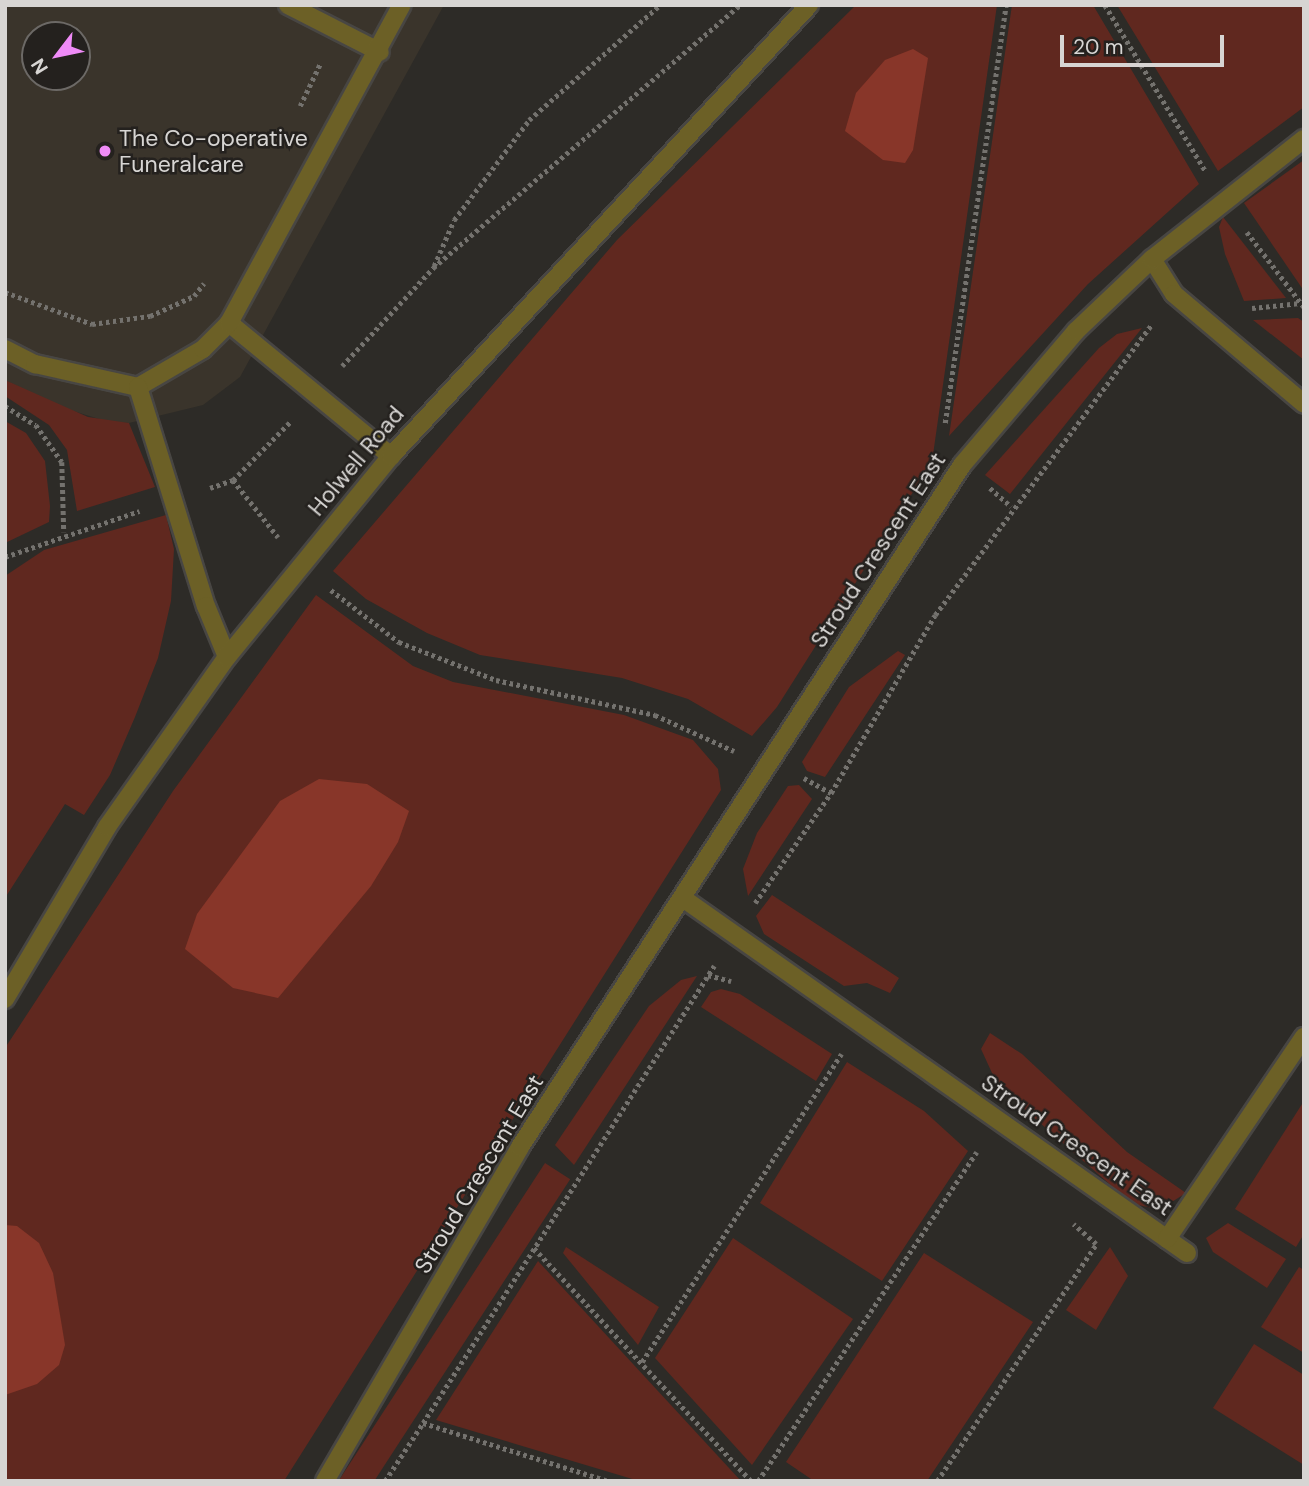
<!DOCTYPE html>
<style>
body{margin:0}
#map{position:relative;width:1309px;height:1486px;overflow:hidden;background:#2d2b27;font-family:"DM Sans",sans-serif}
div>[style]{position:absolute}
[style*='--x']{left:calc(var(--x)*1px);top:calc(var(--y)*1px);width:calc(var(--w)*1px);rotate:calc(var(--a)*1deg)}
.built>*{inset:0;background:#3a342b}
.green>*{inset:0;background:#60281f;transform-origin:0 0}
.forest>*{inset:0;background:#883629}
.path>*{height:4.5px;margin-top:-2.25px;transform-origin:0;background:repeating-linear-gradient(90deg,#74726e 0 3.5px,transparent 0 7px)}
.roads{filter:drop-shadow(2px 0 #484643) drop-shadow(-2px 0 #484643) drop-shadow(0 2px #484643) drop-shadow(0 -2px #484643)}
.minor>*{height:18px;margin:-9px;padding:0 9px;transform-origin:9px;border-radius:9px;background:#6c6026}
.dots>*{width:19px;height:19px;translate:-50% -50%;box-sizing:border-box;border:4px solid #24211e;border-radius:50%}
span{translate:-50% -50%;white-space:nowrap;text-align:center;line-height:1.15;-webkit-text-stroke:5px #24211e;paint-order:stroke}
.poi-label{font-size:23px;color:#d7d5d3}
.left{translate:0 -50%;text-align:left}
.street-label{font-size:23px;color:#d7d5d3}
.frame{position:absolute;inset:0;border:7px solid #d7d5d3;pointer-events:none}
.north{position:absolute;left:21px;top:21px;width:70px;height:70px;box-sizing:border-box;background:#24211e;border:2px solid #6c6966;border-radius:50%;rotate:238deg;font-size:19px;font-weight:700;line-height:28px;text-align:center;color:#d7d5d3}
.north::after{content:'';display:block;margin:auto;width:24px;height:32px;background:#ef8bf7;clip-path:polygon(50% 0,100% 100%,50% 72%,0 100%)}
.scale{position:absolute;left:1060px;top:35px;width:164px;height:32px;box-sizing:border-box;border:4px solid #d7d5d3;border-top:0;padding-left:9px;font-size:21px;line-height:24px;white-space:nowrap;color:#d7d5d3;-webkit-text-stroke:5px #24211e;paint-order:stroke}
</style>
<div id="map">
<div class="built">
<i style="clip-path:polygon(evenodd,5px 5px,444px 5px,240px 377px,203px 405px,129px 423px,109px 422px,57px 406px,5px 380px,5px 5px,35px 35px,77px 35px,77px 77px,35px 77px,35px 35px)"></i>
</div>
<div class="green">
<i style="clip-path:polygon(856px 5px,997px 5px,932px 462px,777px 707px,752px 736px,688px 699px,622px 678px,480px 655px,427px 633px,366px 599px,333px 571px,617px 240px)"></i>
<i style="clip-path:polygon(1012px 5px,1093px 5px,1199px 184px,1088px 284px,949px 436px)"></i>
<i style="clip-path:polygon(1117px 5px,1304px 5px,1304px 107px,1218px 171px)"></i>
<i style="clip-path:polygon(1304px 160px,1304px 291px,1244px 203px)"></i>
<i style="clip-path:polygon(1223px 217px,1286px 298px,1244px 301px,1225px 254px,1219px 227px)"></i>
<i style="clip-path:polygon(1298px 318px,1304px 322px,1304px 360px,1253px 320px)"></i>
<i style="clip-path:polygon(1142px 328px,1010px 494px,985px 475px,1099px 348px,1117px 334px)"></i>
<i style="clip-path:polygon(5px 380px,88px 417px,129px 423px,155px 487px,77px 511px,67px 450px,49px 425px,5px 396px)"></i>
<i style="clip-path:polygon(5px 421px,26px 433px,45px 461px,50px 506px,49px 522px,5px 543px)"></i>
<i style="clip-path:polygon(166px 515px,174px 549px,171px 601px,158px 658px,135px 717px,110px 775px,84px 815px,65px 804px,5px 898px,5px 576px,44px 550px)"></i>
<i style="clip-path:polygon(316px 595px,413px 666px,453px 682px,624px 715px,693px 740px,718px 769px,721px 790px,284px 1481px,5px 1481px,5px 1048px,173px 791px)"></i>
<i style="clip-path:polygon(898px 651px,905px 655px,825px 777px,807px 771px,802px 762px,849px 687px)"></i>
<i style="clip-path:polygon(799px 785px,812px 799px,748px 896px,743px 869px,757px 833px,788px 786px)"></i>
<i style="clip-path:polygon(772px 895px,899px 978px,890px 993px,867px 983px,844px 986px,764px 934px,756px 916px)"></i>
<i style="clip-path:polygon(697px 976px,574px 1165px,555px 1145px,649px 1006px,681px 980px)"></i>
<i style="clip-path:polygon(721px 989px,740px 994px,832px 1054px,816px 1081px,701px 1007px,711px 992px)"></i>
<i style="clip-path:polygon(990px 1033px,1022px 1054px,1127px 1152px,1186px 1193px,1159px 1210px,1131px 1203px,998px 1086px,981px 1049px)"></i>
<i style="clip-path:polygon(847px 1062px,924px 1111px,968px 1151px,882px 1281px,760px 1203px)"></i>
<i style="clip-path:polygon(1304px 1101px,1304px 1234px,1296px 1247px,1235px 1209px)"></i>
<i style="left:545px;top:1163px;width:30px;height:378px;rotate:33deg"></i>
<i style="clip-path:polygon(1228px 1223px,1286px 1259px,1267px 1288px,1213px 1252px,1206px 1238px)"></i>
<i style="clip-path:polygon(733px 1238px,853px 1319px,752px 1465px,655px 1358px)"></i>
<i style="clip-path:polygon(566px 1247px,659px 1307px,638px 1345px,563px 1253px)"></i>
<i style="clip-path:polygon(1110px 1247px,1128px 1276px,1096px 1330px,1066px 1310px)"></i>
<i style="clip-path:polygon(924px 1253px,1033px 1322px,927px 1481px,814px 1481px,786px 1462px)"></i>
<i style="clip-path:polygon(538px 1261px,741px 1481px,639px 1481px,436px 1420px)"></i>
<i style="clip-path:polygon(1299px 1267px,1304px 1270px,1304px 1353px,1261px 1327px)"></i>
<i style="clip-path:polygon(1254px 1344px,1304px 1375px,1304px 1465px,1213px 1408px)"></i>
</div>
<div class="forest">
<i style="clip-path:polygon(913px 49px,928px 58px,913px 150px,905px 163px,883px 160px,845px 131px,856px 93px,885px 60px)"></i>
<i style="clip-path:polygon(319px 779px,367px 784px,409px 811px,398px 842px,371px 886px,278px 998px,233px 988px,185px 949px,197px 914px,280px 801px)"></i>
<i style="clip-path:polygon(5px 1225px,17px 1226px,39px 1243px,53px 1273px,65px 1345px,59px 1365px,37px 1384px,5px 1395px)"></i>
</div>
<div class="path">
<i style="--x:1105;--y:5;--w:193;--a:58.8"></i>
<i style="--x:300;--y:106;--w:47;--a:-64.5"></i>
<i style="--x:1247;--y:232;--w:94;--a:52.8"></i>
<i style="--x:434;--y:266;--w:50;--a:-66.5"></i>
<i style="--x:454;--y:220;--w:125;--a:-53.1"></i>
<i style="--x:529;--y:120;--w:174;--a:-41.3"></i>
<i style="--x:5;--y:292;--w:93;--a:20.2"></i>
<i style="--x:92;--y:324;--w:59;--a:-7.9"></i>
<i style="--x:150;--y:316;--w:48;--a:-24.4"></i>
<i style="--x:194;--y:296;--w:16;--a:-52"></i>
<i style="--x:1252;--y:308;--w:48;--a:-5.9"></i>
<i style="--x:342;--y:366;--w:134;--a:-47.1"></i>
<i style="--x:433;--y:268;--w:404;--a:-40.6"></i>
<i style="--x:5;--y:406;--w:36;--a:32"></i>
<i style="--x:36;--y:425;--w:45;--a:54.9"></i>
<i style="--x:62;--y:462;--w:70;--a:88.4"></i>
<i style="--x:945;--y:423;--w:422;--a:-81.7"></i>
<i style="--x:233;--y:480;--w:73;--a:51.7"></i>
<i style="--x:210;--y:488;--w:24;--a:-19"></i>
<i style="--x:233;--y:480;--w:83;--a:-45.5"></i>
<i style="--x:990;--y:488;--w:28;--a:41"></i>
<i style="--x:5;--y:557;--w:142;--a:-18.9"></i>
<i style="--x:331;--y:590;--w:86;--a:37.4"></i>
<i style="--x:399;--y:642;--w:104;--a:21.4"></i>
<i style="--x:496;--y:680;--w:163;--a:12.4"></i>
<i style="--x:655;--y:715;--w:87;--a:24.5"></i>
<i style="--x:804;--y:778;--w:31;--a:29"></i>
<i style="--x:755;--y:903;--w:134;--a:-55.4"></i>
<i style="--x:831;--y:793;--w:206;--a:-59.7"></i>
<i style="--x:935;--y:615;--w:362;--a:-53.3"></i>
<i style="--x:708;--y:975;--w:24;--a:15"></i>
<i style="--x:534;--y:1248;--w:318;--a:47"></i>
<i style="--x:642;--y:1362;--w:367;--a:-57.1"></i>
<i style="--x:423;--y:1423;--w:542;--a:-57.51"></i>
<i style="--x:385;--y:1481;--w:69;--a:-56.8"></i>
<i style="--x:423;--y:1423;--w:194;--a:17.4"></i>
<i style="--x:758;--y:1481;--w:395;--a:-56.4"></i>
<i style="--x:937;--y:1481;--w:285;--a:-56.1"></i>
<i style="--x:1096;--y:1244;--w:30;--a:-139"></i>
</div>
<div class="roads">
<div class="minor">
<i style="--x:288;--y:5;--w:103;--a:27.1"></i>
<i style="--x:1152;--y:259;--w:41;--a:57.8"></i>
<i style="--x:1174;--y:294;--w:170;--a:40.2"></i>
<i style="--x:229;--y:323;--w:210;--a:39.4"></i>
<i style="--x:5;--y:349;--w:34;--a:27"></i>
<i style="--x:35;--y:364;--w:106;--a:12.6"></i>
<i style="--x:138;--y:387;--w:75;--a:-30.3"></i>
<i style="--x:203;--y:349;--w:37;--a:-45"></i>
<i style="--x:229;--y:323;--w:362;--a:-61.5"></i>
<i style="--x:138;--y:387;--w:229;--a:72.8"></i>
<i style="--x:206;--y:606;--w:55;--a:67.6"></i>
<i style="--x:684;--y:899;--w:615;--a:35.14"></i>
<i style="--x:5;--y:999;--w:200;--a:-59.3"></i>
<i style="--x:107;--y:827;--w:208;--a:-54.8"></i>
<i style="--x:227;--y:657;--w:259;--a:-50.8"></i>
<i style="--x:391;--y:456;--w:615;--a:-47.17"></i>
<i style="--x:1167;--y:1239;--w:244;--a:-55.9"></i>
<i style="--x:325;--y:1481;--w:387;--a:-59.7"></i>
<i style="--x:520;--y:1147;--w:813;--a:-57.05"></i>
<i style="--x:962;--y:465;--w:176;--a:-49.6"></i>
<i style="--x:1076;--y:331;--w:105;--a:-43.5"></i>
<i style="--x:1152;--y:259;--w:194;--a:-38.3"></i>
</div>
</div>
<div class="dots">
<i style="left:105px;top:151px;background:#ef8bf7"></i>
</div>
<div class="poi-label">
<span class="left" style="left:119px;top:151px">The Co-operative<br>Funeralcare</span>
</div>
<div class="street-label">
<span style="left:356px;top:461px;rotate:-50deg">Holwell Road</span>
<span style="left:878px;top:550px;rotate:-57deg">Stroud Crescent East</span>
<span style="left:1077px;top:1145px;rotate:35deg">Stroud Crescent East</span>
<span style="left:479px;top:1174px;rotate:-59deg">Stroud Crescent East</span>
</div>
<div class="frame"></div>
<div class="north">N</div>
<div class="scale">20 m</div>
</div>
